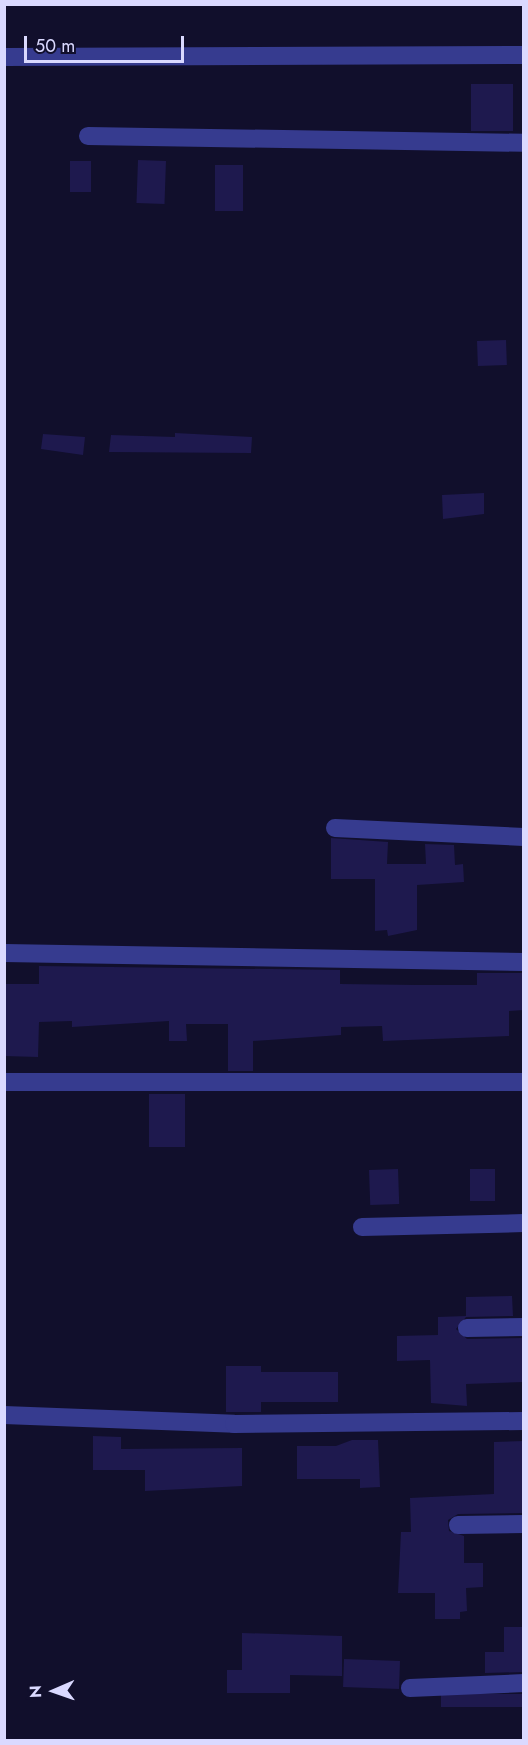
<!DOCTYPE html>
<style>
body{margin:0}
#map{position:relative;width:528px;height:1745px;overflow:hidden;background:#110f2c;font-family:Jost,sans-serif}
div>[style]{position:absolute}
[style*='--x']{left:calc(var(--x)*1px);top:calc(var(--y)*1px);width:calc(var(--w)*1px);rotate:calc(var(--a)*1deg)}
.building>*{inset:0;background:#1e194e;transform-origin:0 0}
.minor>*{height:18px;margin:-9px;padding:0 9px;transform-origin:9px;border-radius:9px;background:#363b8f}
span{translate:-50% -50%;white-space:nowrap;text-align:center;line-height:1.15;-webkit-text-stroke:4.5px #110f2c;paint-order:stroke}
.frame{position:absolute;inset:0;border:6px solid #dad9ff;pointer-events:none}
.north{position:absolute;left:24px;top:1661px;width:60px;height:60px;-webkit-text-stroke:4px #110f2c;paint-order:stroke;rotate:268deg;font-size:16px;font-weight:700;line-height:24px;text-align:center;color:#dad9ff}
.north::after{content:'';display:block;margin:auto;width:21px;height:27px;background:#dad9ff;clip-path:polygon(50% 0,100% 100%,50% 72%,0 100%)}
.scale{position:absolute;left:24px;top:36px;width:160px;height:27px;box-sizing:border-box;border:3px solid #dad9ff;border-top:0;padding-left:8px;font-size:18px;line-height:21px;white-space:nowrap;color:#dad9ff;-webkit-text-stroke:4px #110f2c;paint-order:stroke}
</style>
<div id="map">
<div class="building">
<i style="left:471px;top:84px;width:42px;height:47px"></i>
<i style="left:138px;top:160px;width:28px;height:43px;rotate:2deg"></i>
<i style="left:70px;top:161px;width:21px;height:31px"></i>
<i style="left:215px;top:165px;width:28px;height:46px"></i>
<i style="left:506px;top:340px;width:25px;height:29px;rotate:88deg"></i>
<i style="clip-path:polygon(175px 433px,252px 437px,251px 453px,109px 452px,111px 435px,175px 437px)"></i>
<i style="clip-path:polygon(43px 434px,85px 437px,83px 455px,41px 449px)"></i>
<i style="clip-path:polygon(484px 493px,484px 514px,443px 519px,442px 495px)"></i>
<i style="clip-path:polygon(331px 838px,388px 842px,387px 864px,426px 864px,425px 844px,454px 845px,455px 865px,463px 864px,464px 882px,417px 885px,417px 930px,388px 936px,387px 930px,375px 931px,375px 879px,331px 879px)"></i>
<i style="clip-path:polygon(39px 966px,340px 970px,340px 984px,417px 985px,477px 985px,477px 973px,524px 973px,524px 1010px,509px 1011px,509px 1036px,383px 1041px,382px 1026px,341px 1027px,341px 1035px,253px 1041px,253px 1071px,228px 1071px,228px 1024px,186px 1024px,187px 1041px,169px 1041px,169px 1021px,72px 1027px,72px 1021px,39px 1022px,38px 1057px,4px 1056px,4px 984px,39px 984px)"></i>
<i style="left:149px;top:1094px;width:36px;height:53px"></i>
<i style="left:398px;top:1169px;width:35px;height:29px;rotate:88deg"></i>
<i style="left:470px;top:1169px;width:25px;height:32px"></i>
<i style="clip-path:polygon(512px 1296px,513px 1316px,466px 1317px,456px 1329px,467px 1339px,524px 1338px,524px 1382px,466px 1384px,467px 1406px,431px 1403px,430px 1360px,397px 1361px,397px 1336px,438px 1335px,438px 1317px,466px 1316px,466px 1297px)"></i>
<i style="clip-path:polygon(226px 1366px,261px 1366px,261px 1372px,338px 1372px,338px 1402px,261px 1402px,261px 1412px,226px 1412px)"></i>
<i style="clip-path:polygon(93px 1436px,121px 1437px,121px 1449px,242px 1448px,242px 1486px,145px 1491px,145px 1470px,93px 1470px)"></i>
<i style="clip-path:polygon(352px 1440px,378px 1440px,380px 1487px,360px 1488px,360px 1479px,297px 1479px,297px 1446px,336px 1446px)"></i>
<i style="clip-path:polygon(524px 1441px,524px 1513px,458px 1514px,448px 1520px,449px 1531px,464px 1536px,464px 1563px,483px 1563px,483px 1587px,466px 1588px,467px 1611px,460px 1612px,460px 1619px,435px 1619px,435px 1593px,398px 1593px,401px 1532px,411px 1532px,410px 1498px,494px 1494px,494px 1442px)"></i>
<i style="clip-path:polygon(504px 1627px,524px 1627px,524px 1672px,485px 1673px,485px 1652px,504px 1652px)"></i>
<i style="clip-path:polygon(242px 1633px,342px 1636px,342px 1676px,290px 1675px,290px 1693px,227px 1693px,227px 1670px,242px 1670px)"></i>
<i style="left:400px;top:1661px;width:28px;height:56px;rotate:92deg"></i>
<i style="left:524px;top:1694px;width:13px;height:83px;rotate:90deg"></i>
</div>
<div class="minor">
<i style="--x:4;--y:57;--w:520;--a:-0.22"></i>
<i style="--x:88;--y:136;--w:436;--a:0.9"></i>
<i style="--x:335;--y:828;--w:189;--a:2.7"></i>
<i style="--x:4;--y:953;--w:520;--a:0.99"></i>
<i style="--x:4;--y:1082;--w:520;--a:0"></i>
<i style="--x:362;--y:1227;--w:162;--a:-1.4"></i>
<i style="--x:467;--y:1328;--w:57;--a:-1"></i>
<i style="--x:4;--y:1415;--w:230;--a:2.2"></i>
<i style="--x:234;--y:1424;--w:290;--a:-0.6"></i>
<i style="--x:458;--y:1525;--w:66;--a:-0.9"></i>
<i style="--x:410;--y:1688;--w:114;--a:-2.5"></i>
</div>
<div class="frame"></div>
<div class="north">N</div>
<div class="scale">50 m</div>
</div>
